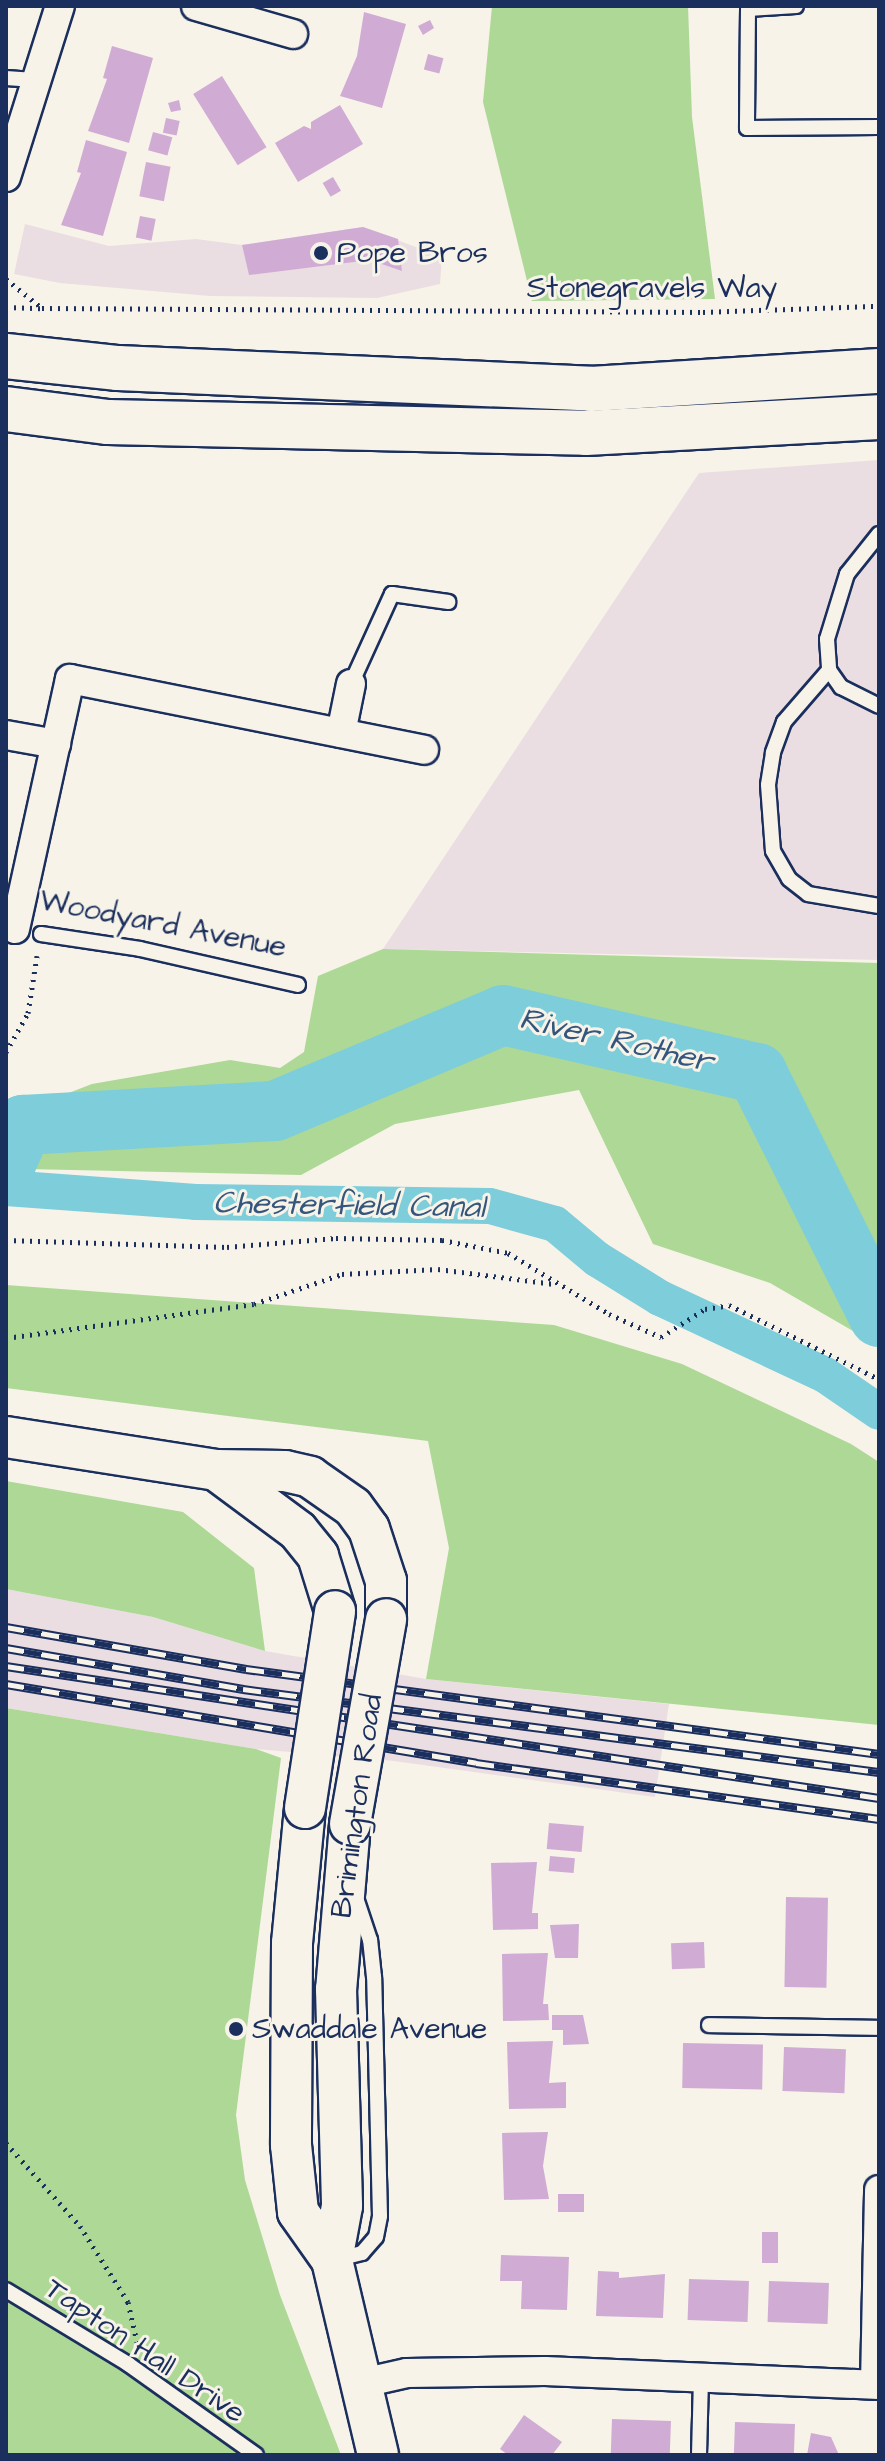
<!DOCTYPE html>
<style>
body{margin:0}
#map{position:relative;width:885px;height:2461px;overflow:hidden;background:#f7f3e8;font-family:"Architects Daughter",sans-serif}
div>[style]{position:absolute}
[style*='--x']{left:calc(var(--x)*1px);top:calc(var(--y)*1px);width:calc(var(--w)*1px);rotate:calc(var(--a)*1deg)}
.built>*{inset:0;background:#ebdee2}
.green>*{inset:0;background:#add896}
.canal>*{height:36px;margin:-18px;padding:0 18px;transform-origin:18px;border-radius:18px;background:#7ecdda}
.river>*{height:60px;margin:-30px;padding:0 30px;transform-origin:30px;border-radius:30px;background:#7ecdda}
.building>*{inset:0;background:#d0acd5;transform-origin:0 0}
.path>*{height:5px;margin-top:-2.5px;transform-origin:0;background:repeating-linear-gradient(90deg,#1b2f5e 0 2px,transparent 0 8px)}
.roads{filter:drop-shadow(2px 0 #1b2f5e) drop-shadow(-2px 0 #1b2f5e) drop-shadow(0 2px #1b2f5e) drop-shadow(0 -2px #1b2f5e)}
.service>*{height:14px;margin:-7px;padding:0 7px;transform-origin:7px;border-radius:7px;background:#f7f3e8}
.minor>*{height:28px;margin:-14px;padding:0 14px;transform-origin:14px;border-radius:14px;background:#f7f3e8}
.secondary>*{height:40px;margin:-20px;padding:0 20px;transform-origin:20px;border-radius:20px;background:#f7f3e8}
.trunk>*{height:44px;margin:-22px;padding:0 22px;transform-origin:22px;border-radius:22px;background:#f7f3e8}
.rail>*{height:9px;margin-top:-4.5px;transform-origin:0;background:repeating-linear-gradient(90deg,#f7f3e8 0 18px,#1b2f5e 0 36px);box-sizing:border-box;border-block:2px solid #1b2f5e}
.bridges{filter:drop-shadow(2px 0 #1b2f5e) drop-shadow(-2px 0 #1b2f5e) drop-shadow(0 2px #1b2f5e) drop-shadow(0 -2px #1b2f5e)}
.secondary-bridge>*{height:40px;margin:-20px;padding:0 20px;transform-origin:20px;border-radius:20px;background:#f7f3e8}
.dots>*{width:22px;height:22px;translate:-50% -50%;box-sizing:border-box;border:4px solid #f7f3e8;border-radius:50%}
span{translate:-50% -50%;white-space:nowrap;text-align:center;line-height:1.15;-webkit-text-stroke:6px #f7f3e8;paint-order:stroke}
.poi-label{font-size:30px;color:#1b2f5e}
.left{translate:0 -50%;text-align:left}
.street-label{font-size:30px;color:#1b2f5e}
.water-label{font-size:32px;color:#34567d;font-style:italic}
.frame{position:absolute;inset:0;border:8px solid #1b2f5e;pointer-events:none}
</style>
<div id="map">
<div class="built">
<i style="clip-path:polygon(25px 224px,109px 246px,196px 239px,242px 245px,363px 227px,442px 257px,440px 284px,377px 298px,210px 296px,60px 283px,14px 274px)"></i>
<i style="clip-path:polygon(879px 460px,879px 960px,383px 949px,699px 473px)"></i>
<i style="clip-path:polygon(6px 1589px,153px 1617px,265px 1651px,426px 1679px,669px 1704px,655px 1797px,394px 1761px,256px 1749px,6px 1708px)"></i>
</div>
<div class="green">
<i style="clip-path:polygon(492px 6px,688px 6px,692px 117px,715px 299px,532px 301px,483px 102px)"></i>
<i style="clip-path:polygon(383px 949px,879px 963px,879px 1346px,770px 1283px,653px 1244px,579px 1090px,395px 1124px,301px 1175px,26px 1169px,6px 1175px,6px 1117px,92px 1084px,230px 1060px,280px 1068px,304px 1052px,318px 976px)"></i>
<i style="clip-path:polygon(6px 1285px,554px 1325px,682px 1364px,851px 1444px,879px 1462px,879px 1725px,426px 1679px,449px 1548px,428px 1441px,6px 1388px)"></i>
<i style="clip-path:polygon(6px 1481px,183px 1512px,254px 1568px,265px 1651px,153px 1617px,6px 1589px)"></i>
<i style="clip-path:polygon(6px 1708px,256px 1749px,281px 1758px,236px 2115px,245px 2180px,280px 2295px,341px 2455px,6px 2455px)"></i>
</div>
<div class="canal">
<i style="--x:6;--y:1188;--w:190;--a:4.2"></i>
<i style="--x:195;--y:1202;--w:295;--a:0.8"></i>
<i style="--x:490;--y:1206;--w:67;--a:15.5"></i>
<i style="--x:555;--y:1224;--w:55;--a:39.8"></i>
<i style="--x:597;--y:1259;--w:74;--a:31.8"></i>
<i style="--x:660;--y:1298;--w:182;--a:25"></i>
<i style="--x:825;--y:1375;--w:65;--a:34.4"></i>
</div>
<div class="river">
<i style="--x:6;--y:1163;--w:42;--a:-65.9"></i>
<i style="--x:23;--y:1125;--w:252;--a:-3.2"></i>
<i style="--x:275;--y:1111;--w:247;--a:-22.8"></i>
<i style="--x:503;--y:1015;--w:261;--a:12.9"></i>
<i style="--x:757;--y:1073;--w:273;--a:63.4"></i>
</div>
<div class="building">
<i style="clip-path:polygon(364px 12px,406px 24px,382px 108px,340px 96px,357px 56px)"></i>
<i style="clip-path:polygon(430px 20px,434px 28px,423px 35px,418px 26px)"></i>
<i style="clip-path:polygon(112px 46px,153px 58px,129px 143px,88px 131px,107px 79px,103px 78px)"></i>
<i style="left:428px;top:54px;width:16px;height:16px;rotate:15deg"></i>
<i style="left:222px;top:76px;width:84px;height:34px;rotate:58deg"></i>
<i style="clip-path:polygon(179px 100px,181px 110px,171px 112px,168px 103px)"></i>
<i style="clip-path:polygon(340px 105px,363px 144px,298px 182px,275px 143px,304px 126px,311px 129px,311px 122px)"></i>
<i style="left:166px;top:118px;width:14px;height:15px;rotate:12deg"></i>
<i style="left:153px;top:132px;width:20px;height:19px;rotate:15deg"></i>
<i style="clip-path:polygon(86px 140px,127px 152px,103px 236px,61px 225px,81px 173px,77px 172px)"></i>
<i style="left:146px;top:162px;width:25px;height:35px;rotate:11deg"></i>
<i style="left:333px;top:177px;width:16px;height:12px;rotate:60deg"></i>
<i style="left:140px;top:216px;width:16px;height:22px;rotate:11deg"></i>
<i style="clip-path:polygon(363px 227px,398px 239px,402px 271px,370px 260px,249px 275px,242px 245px)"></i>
<i style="left:549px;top:1823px;width:35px;height:26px;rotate:5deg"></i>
<i style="left:550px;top:1856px;width:25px;height:15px;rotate:5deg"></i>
<i style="clip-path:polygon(537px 1862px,532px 1913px,538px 1913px,538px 1929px,493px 1930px,491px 1863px)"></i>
<i style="left:786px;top:1897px;width:42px;height:90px;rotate:1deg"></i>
<i style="clip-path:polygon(579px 1924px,578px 1958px,555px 1958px,550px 1925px)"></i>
<i style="left:704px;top:1942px;width:26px;height:33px;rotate:88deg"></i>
<i style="clip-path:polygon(548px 1953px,543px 2004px,548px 2004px,549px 2020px,503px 2021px,502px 1954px)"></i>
<i style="clip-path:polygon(552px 2015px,583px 2015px,589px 2044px,563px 2045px,563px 2030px,552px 2030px)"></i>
<i style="clip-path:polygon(553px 2041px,549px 2083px,566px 2082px,566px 2108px,509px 2109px,507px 2042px)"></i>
<i style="left:683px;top:2043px;width:80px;height:45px;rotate:1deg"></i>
<i style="left:784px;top:2047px;width:62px;height:44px;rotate:2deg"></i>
<i style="clip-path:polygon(548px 2132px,543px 2166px,549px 2199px,504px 2200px,502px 2133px)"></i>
<i style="left:558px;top:2194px;width:26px;height:18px"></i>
<i style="left:762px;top:2232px;width:16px;height:31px"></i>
<i style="clip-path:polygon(501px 2255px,569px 2257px,567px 2310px,521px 2309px,522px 2281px,500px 2281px)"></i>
<i style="clip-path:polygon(598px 2271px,619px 2272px,619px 2278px,665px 2274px,663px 2318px,596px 2316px)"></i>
<i style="left:689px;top:2279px;width:60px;height:41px;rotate:2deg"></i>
<i style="left:769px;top:2281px;width:60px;height:41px;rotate:2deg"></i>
<i style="clip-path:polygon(524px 2415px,562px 2442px,552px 2455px,508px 2455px,500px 2449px)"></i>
<i style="left:612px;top:2419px;width:59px;height:36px;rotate:2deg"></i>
<i style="left:735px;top:2422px;width:60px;height:33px;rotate:2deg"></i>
<i style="clip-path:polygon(811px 2433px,831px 2437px,839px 2455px,807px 2455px)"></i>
</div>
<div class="path">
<i style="--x:6;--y:279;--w:46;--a:38.9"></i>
<i style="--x:42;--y:308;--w:661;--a:0.35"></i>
<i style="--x:703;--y:312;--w:176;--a:-2"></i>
<i style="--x:6;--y:307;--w:35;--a:2"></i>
<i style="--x:6;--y:1052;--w:45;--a:-60.6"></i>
<i style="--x:28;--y:1013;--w:58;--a:-81"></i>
<i style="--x:6;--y:1240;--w:221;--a:1.8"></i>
<i style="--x:227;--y:1247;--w:109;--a:-4.7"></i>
<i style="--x:336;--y:1238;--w:106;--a:1.1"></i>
<i style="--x:442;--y:1240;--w:67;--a:11.1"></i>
<i style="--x:508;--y:1253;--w:118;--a:31.1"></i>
<i style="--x:609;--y:1314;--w:57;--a:23.9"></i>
<i style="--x:661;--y:1337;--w:52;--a:-32.5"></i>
<i style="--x:705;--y:1309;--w:24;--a:-9"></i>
<i style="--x:729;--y:1305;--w:167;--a:26.3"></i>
<i style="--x:6;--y:1338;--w:250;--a:-7.8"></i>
<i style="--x:254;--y:1304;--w:93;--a:-18.8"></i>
<i style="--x:342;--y:1274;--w:96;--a:-3"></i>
<i style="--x:438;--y:1269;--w:117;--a:7.4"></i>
<i style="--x:6;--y:2143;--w:111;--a:48.3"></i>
<i style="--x:80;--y:2226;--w:90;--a:57.7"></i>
<i style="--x:128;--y:2302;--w:41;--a:77.3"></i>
</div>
<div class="roads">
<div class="service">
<i style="--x:796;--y:6;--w:48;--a:176.4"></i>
<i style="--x:748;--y:9;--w:119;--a:90.5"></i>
<i style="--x:747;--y:128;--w:132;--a:-0.4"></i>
<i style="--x:6;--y:78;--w:32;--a:4"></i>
<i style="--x:879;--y:534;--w:51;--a:128.7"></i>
<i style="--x:847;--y:574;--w:68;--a:107.1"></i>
<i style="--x:827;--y:639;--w:31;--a:86"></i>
<i style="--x:829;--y:670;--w:21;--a:55"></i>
<i style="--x:841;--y:687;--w:42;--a:26.6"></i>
<i style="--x:829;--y:670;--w:69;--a:130.9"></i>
<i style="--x:784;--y:722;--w:33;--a:110"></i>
<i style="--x:773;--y:753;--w:32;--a:99"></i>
<i style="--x:768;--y:785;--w:66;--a:85.7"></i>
<i style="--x:773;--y:851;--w:32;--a:60"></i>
<i style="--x:789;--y:879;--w:24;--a:38"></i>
<i style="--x:808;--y:894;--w:72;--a:9.6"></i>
<i style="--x:351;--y:684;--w:99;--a:-65.5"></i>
<i style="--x:392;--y:594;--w:57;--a:8.1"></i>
<i style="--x:41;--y:934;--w:100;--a:8.6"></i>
<i style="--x:140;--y:949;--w:162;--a:12.8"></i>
<i style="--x:709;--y:2025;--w:170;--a:1"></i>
<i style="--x:334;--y:2260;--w:29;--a:-14"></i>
<i style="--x:362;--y:2253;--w:21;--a:-49"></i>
<i style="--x:376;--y:2237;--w:21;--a:-79"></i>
<i style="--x:380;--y:2216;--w:239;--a:-91.4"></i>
<i style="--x:374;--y:1977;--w:37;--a:-96"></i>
<i style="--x:370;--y:1940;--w:44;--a:-108.4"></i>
<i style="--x:6;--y:2290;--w:143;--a:31.2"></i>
<i style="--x:128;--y:2364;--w:157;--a:35.4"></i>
<i style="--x:699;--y:2455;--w:77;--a:-88.5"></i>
</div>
<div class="minor">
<i style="--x:196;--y:6;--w:101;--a:16.1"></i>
<i style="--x:6;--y:177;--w:179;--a:-72.5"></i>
<i style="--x:341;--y:733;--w:50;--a:-78.5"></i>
<i style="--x:6;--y:735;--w:51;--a:10.2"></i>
<i style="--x:15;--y:929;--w:256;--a:-77.6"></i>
<i style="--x:70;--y:679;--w:361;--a:11.3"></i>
<i style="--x:358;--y:2384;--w:50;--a:-12.7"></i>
<i style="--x:407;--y:2373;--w:138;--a:-0.8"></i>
<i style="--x:545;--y:2371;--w:334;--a:2.4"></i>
<i style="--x:875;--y:2384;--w:194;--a:-88.8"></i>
</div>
<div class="secondary">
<i style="--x:6;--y:1437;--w:213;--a:8.9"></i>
<i style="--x:216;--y:1470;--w:69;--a:0.8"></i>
<i style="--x:285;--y:1471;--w:26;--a:13"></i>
<i style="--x:310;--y:1477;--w:52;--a:34.9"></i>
<i style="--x:353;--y:1507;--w:27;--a:54"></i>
<i style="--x:369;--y:1529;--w:55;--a:71.9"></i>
<i style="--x:386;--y:1581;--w:38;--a:90"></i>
<i style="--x:216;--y:1470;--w:102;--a:36.6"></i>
<i style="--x:298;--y:1531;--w:32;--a:51"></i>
<i style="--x:318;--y:1556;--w:58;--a:72.8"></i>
<i style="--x:305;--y:1808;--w:136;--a:95.5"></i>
<i style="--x:292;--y:1943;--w:202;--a:90.3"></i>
<i style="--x:291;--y:2145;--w:67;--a:84"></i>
<i style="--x:298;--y:2212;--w:59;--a:54.7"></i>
<i style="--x:350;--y:1824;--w:166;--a:94.8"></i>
<i style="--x:336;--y:1989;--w:217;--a:88.4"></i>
<i style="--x:342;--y:2206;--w:55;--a:100.5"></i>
<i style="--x:332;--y:2260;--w:200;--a:76.7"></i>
</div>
<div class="trunk">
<i style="--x:6;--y:356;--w:113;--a:6.1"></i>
<i style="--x:118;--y:368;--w:473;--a:2.5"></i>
<i style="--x:591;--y:389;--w:289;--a:-3.6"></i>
<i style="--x:6;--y:409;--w:103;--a:7.3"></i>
<i style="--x:108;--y:422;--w:478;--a:1.3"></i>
<i style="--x:586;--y:433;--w:293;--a:-3.1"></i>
</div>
</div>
<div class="rail">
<i style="--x:6;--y:1627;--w:244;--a:9.9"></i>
<i style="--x:246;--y:1669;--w:639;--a:7.65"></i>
<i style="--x:6;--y:1648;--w:241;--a:9.8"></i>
<i style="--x:243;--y:1689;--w:641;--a:7.44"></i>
<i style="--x:6;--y:1666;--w:883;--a:8.6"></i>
<i style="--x:6;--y:1684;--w:477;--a:9.5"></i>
<i style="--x:476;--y:1763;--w:407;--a:7.9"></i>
</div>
<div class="bridges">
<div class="secondary-bridge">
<i style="--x:305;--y:1808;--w:199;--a:-81.3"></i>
<i style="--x:350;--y:1824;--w:208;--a:-80"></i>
</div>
</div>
<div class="dots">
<i style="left:321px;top:253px;background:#1b2f5e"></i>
<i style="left:236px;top:2029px;background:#1b2f5e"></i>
</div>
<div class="poi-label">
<span class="left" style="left:337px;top:253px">Pope Bros</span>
<span class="left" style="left:252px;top:2029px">Swaddale Avenue</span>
</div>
<div class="street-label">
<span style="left:652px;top:288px">Stonegravels Way</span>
<span style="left:163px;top:924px;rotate:11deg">Woodyard Avenue</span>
<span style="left:357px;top:1806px;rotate:-82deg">Brimington Road</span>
<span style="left:145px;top:2351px;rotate:34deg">Tapton Hall Drive</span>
</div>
<div class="water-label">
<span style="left:616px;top:1041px;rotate:13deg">River Rother</span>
<span style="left:349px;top:1206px;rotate:1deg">Chesterfield Canal</span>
</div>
<div class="frame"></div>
</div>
